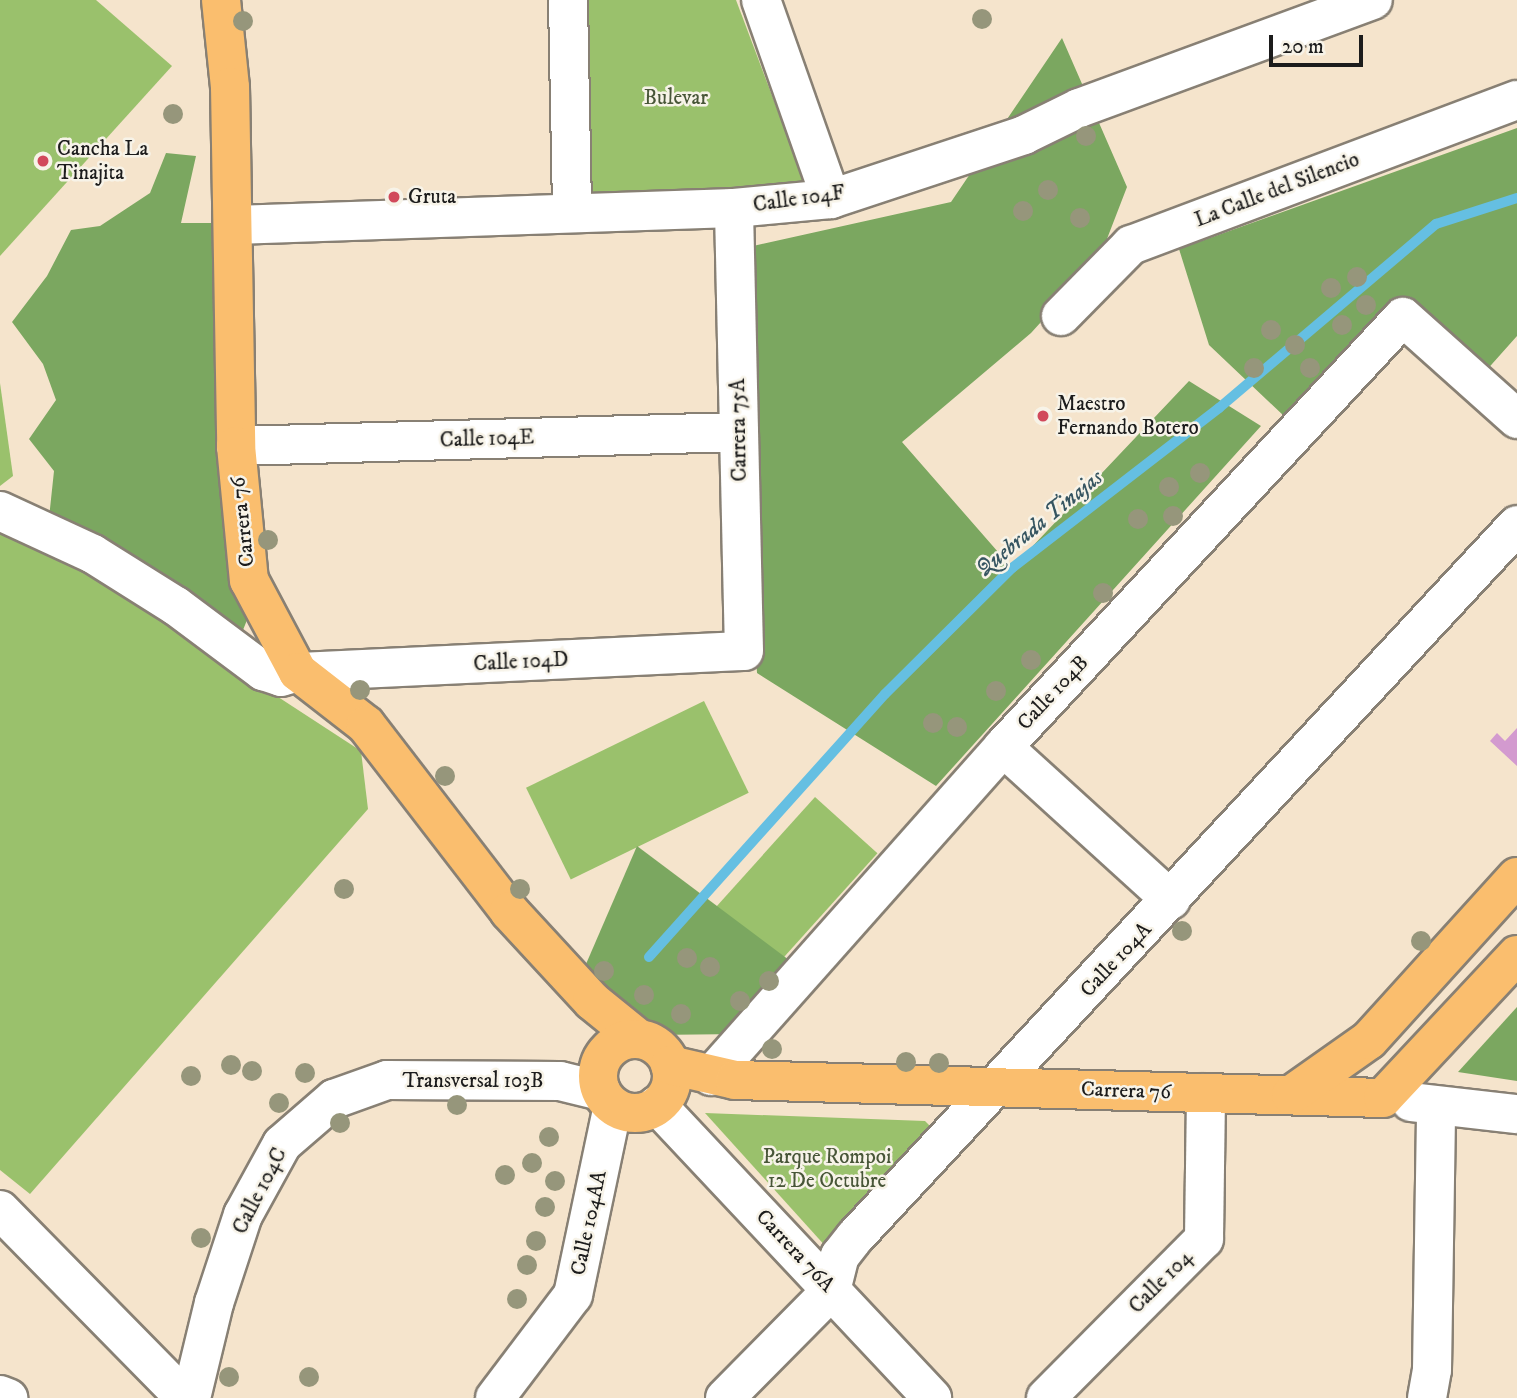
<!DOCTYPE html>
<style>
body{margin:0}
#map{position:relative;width:1517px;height:1398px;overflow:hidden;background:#f5e4cc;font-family:"IM FELL DW Pica",serif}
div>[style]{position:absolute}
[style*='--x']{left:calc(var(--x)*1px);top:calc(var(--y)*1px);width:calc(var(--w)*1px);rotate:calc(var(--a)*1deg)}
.green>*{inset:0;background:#9ac16c;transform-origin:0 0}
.forest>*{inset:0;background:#7ba760}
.stream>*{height:10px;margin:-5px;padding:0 5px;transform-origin:5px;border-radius:5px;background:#65bfe2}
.building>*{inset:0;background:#d39acf}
.roads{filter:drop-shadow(2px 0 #888074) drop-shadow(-2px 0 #888074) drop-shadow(0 2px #888074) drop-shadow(0 -2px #888074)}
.minor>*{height:38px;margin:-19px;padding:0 19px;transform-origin:19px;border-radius:19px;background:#fff}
.major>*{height:38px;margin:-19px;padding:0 19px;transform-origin:19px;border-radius:19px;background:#fabe6e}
.major>.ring{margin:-19px;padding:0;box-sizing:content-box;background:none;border:38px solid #fabe6e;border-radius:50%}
.trees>*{width:20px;height:20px;margin:-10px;border-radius:50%;background:#96967b}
.dots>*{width:19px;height:19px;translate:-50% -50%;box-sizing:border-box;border:4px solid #f7f3e8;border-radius:50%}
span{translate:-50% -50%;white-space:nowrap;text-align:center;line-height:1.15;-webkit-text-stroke:5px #f7f3e8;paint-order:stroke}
.park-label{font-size:21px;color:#485638}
.poi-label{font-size:21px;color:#1c1c1c}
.left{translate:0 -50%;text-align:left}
.street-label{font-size:21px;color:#1c1c1c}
.water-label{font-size:23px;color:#365561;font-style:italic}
.scale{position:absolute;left:1269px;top:35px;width:94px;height:32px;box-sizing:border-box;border:4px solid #1c1c1c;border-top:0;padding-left:9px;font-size:21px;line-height:24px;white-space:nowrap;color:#1c1c1c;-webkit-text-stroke:5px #f7f3e8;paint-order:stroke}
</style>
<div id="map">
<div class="green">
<i style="clip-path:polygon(0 0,96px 0,172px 66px,0 256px)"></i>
<i style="clip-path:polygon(580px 0,736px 0,805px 183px,589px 195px)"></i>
<i style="clip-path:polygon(0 383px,13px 476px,0 486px)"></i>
<i style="clip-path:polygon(0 533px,71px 562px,361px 751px,368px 809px,30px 1194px,0 1170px)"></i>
<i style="left:704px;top:701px;width:102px;height:198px;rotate:64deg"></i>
<i style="left:815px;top:797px;width:84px;height:156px;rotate:42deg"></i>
<i style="clip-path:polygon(705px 1113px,925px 1121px,932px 1128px,828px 1249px)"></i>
</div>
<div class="forest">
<i style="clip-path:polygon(1062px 38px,1127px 187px,1100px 257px,1031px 333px,902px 442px,1012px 568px,1189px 381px,1261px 426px,936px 786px,757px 673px,750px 537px,753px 246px,951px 202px)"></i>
<i style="clip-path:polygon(1517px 128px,1517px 336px,1484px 373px,1392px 299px,1284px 416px,1209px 345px,1179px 249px)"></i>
<i style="clip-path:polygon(166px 153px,196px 156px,181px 223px,213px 223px,253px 605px,237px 645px,49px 518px,54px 471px,29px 439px,56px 400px,43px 364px,12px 322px,47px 276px,71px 230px,100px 226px,150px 193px)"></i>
<i style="clip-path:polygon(637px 846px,793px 963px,742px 1034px,651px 1035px,583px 971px)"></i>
<i style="clip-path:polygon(1517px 1007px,1517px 1081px,1458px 1072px)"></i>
</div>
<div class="stream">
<i style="--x:649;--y:957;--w:353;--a:-48.1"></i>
<i style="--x:885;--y:694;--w:179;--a:-44.8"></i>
<i style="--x:1012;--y:568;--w:262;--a:-37.7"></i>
<i style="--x:1219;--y:408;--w:285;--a:-40.3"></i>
<i style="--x:1436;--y:224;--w:85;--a:-17.8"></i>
</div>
<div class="building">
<i style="clip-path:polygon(1517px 728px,1517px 766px,1490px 741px,1497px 733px,1505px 741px)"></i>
</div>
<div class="roads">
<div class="minor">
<i style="--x:568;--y:0;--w:213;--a:88.9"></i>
<i style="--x:761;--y:0;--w:211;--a:70.6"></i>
<i style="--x:234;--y:225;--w:500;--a:-1.95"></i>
<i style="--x:734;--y:208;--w:97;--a:-5.3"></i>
<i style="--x:831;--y:199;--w:203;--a:-18.3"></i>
<i style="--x:1024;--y:135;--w:61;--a:-26.1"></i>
<i style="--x:1079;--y:108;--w:313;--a:-20.2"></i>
<i style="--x:1061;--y:316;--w:100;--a:-45.4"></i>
<i style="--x:1131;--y:245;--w:412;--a:-20.6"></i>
<i style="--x:236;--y:446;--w:503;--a:-1.59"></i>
<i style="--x:0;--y:511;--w:102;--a:24.8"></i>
<i style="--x:93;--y:554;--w:98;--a:32.1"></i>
<i style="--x:176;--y:606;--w:109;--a:36.8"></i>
<i style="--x:263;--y:671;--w:19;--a:18"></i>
<i style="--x:281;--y:677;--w:18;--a:-16"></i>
<i style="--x:298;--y:672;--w:446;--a:-2.7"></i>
<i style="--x:744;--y:651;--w:443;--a:-91.3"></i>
<i style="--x:1003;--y:747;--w:227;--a:42.3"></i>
<i style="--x:711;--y:1076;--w:440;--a:-48.4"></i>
<i style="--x:1003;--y:747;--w:587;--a:-47.07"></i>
<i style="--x:1403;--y:317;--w:153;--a:41.8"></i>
<i style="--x:1411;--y:1102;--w:107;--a:6.5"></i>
<i style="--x:657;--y:1105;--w:402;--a:46.8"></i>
<i style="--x:0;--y:1210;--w:264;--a:45.5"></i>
<i style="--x:0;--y:1395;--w:9;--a:21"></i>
<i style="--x:191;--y:1398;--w:98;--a:-76.4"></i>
<i style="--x:214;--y:1303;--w:93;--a:-71.8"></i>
<i style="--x:243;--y:1215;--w:81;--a:-61.2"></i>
<i style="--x:282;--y:1144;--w:69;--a:-40.9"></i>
<i style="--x:334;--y:1099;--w:56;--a:-19.7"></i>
<i style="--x:387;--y:1080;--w:173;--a:0.3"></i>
<i style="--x:560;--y:1081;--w:42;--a:13.7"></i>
<i style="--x:495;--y:1398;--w:129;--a:-52.9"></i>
<i style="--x:573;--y:1295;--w:193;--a:-78.1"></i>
<i style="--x:725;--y:1398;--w:151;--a:-45.3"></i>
<i style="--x:831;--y:1291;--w:36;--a:-76"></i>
<i style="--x:840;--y:1256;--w:24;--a:-52"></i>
<i style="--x:855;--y:1237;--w:972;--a:-47.08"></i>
<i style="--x:1046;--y:1398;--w:224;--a:-45.2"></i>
<i style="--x:1204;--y:1239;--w:146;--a:-89.2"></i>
<i style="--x:1427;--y:1398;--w:28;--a:-80"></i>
<i style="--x:1432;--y:1370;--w:264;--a:-89.1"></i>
</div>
<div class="major">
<i style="--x:221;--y:0;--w:87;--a:84.1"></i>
<i style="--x:230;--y:87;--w:359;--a:89"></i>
<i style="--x:236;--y:446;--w:135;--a:84.5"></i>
<i style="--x:249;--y:580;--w:104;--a:62"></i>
<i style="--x:298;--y:672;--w:86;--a:37.9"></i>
<i style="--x:366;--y:725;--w:235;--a:52.4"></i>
<i style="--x:509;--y:911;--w:122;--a:47.3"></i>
<i style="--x:592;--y:1001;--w:60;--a:39"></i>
<i class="ring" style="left:598px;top:1039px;width:36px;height:36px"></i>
<i style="--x:670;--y:1065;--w:67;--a:13"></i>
<i style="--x:735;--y:1080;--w:648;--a:1.59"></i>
<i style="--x:1383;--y:1098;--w:196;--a:-46.9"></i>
<i style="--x:1291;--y:1095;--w:95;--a:-35.2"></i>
<i style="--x:1369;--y:1040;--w:220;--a:-47.8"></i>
</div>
</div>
<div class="trees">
<i style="left:982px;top:19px"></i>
<i style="left:243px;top:21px"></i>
<i style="left:173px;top:114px"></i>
<i style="left:1086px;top:136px"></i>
<i style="left:1048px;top:190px"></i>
<i style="left:1023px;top:211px"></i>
<i style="left:1080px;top:218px"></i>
<i style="left:1357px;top:277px"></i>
<i style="left:1331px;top:288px"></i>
<i style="left:1366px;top:305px"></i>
<i style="left:1342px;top:325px"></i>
<i style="left:1271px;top:330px"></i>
<i style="left:1295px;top:345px"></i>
<i style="left:1254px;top:368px"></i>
<i style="left:1310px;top:368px"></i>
<i style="left:1200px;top:473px"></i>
<i style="left:1169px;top:487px"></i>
<i style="left:1173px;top:516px"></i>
<i style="left:1138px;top:519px"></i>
<i style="left:268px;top:540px"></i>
<i style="left:1103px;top:593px"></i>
<i style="left:1031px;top:660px"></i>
<i style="left:360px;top:690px"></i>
<i style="left:996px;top:691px"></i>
<i style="left:933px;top:723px"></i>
<i style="left:957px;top:727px"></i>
<i style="left:445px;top:776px"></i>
<i style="left:344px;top:889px"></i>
<i style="left:520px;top:889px"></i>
<i style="left:1182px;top:931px"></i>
<i style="left:1421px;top:941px"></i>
<i style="left:687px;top:958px"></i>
<i style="left:710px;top:967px"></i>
<i style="left:604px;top:971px"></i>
<i style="left:769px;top:981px"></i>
<i style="left:644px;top:995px"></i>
<i style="left:740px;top:1001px"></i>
<i style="left:681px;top:1014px"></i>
<i style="left:772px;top:1049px"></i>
<i style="left:906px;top:1062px"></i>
<i style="left:939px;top:1063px"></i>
<i style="left:231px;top:1065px"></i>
<i style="left:252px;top:1071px"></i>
<i style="left:305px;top:1073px"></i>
<i style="left:191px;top:1076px"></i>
<i style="left:279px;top:1103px"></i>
<i style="left:457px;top:1105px"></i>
<i style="left:340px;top:1123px"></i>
<i style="left:549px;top:1137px"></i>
<i style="left:532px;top:1163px"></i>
<i style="left:505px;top:1175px"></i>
<i style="left:555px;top:1181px"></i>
<i style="left:545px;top:1207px"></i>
<i style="left:201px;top:1238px"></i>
<i style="left:536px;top:1241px"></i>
<i style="left:527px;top:1265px"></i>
<i style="left:517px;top:1299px"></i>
<i style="left:229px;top:1377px"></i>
<i style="left:309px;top:1377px"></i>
</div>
<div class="dots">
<i style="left:43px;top:161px;background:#d1495b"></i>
<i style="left:394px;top:197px;background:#d1495b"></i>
<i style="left:1043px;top:416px;background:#d1495b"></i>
</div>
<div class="park-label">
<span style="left:676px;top:98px">Bulevar</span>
<span style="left:827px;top:1169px">Parque Rompoi<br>12 De Octubre</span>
</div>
<div class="poi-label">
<span class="left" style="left:57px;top:161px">Cancha La<br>Tinajita</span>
<span class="left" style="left:408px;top:197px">Gruta</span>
<span class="left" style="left:1057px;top:416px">Maestro<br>Fernando Botero</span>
</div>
<div class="street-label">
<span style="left:1277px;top:190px;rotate:-21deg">La Calle del Silencio</span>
<span style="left:799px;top:199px;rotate:-8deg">Calle 104F</span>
<span style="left:739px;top:430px;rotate:-91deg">Carrera 75A</span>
<span style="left:487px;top:439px;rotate:-2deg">Calle 104E</span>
<span style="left:243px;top:522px;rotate:-96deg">Carrera 76</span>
<span style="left:521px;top:662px;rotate:-3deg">Calle 104D</span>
<span style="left:1053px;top:693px;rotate:-47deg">Calle 104B</span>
<span style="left:1116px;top:960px;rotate:-47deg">Calle 104A</span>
<span style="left:473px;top:1081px">Transversal 103B</span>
<span style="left:1126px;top:1091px;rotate:2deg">Carrera 76</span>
<span style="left:260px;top:1191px;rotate:-63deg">Calle 104C</span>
<span style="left:589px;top:1223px;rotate:-78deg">Calle 104AA</span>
<span style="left:795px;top:1251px;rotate:47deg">Carrera 76A</span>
<span style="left:1161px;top:1282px;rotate:-45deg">Calle 104</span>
</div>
<div class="water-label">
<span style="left:1040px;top:524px;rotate:-39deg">Quebrada Tinajas</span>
</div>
<div class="scale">20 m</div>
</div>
